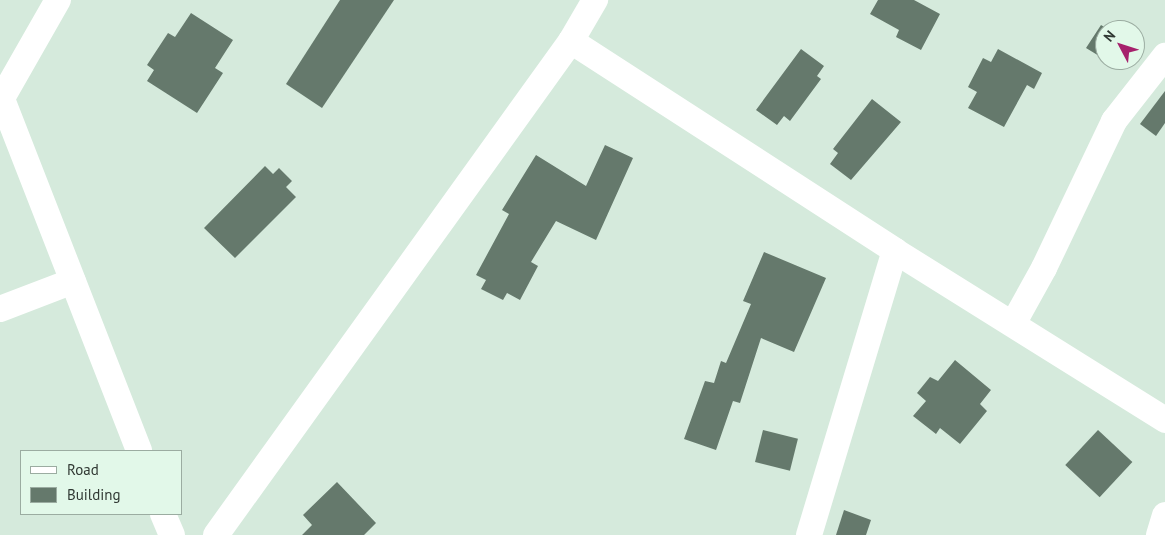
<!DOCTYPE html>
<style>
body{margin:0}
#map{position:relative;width:1165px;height:535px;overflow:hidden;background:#d5eadc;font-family:"PT Sans",sans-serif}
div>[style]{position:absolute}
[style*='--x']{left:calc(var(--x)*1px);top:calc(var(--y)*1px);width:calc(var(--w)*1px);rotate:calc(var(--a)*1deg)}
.building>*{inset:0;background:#65796c;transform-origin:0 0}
.minor>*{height:26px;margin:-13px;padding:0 13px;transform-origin:13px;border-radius:13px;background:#fff}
span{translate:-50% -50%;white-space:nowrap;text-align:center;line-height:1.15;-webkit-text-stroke:5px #e2f8e9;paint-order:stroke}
.legend{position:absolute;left:20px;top:450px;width:162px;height:65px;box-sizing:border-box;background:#e2f8e9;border:1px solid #9baca1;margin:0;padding:6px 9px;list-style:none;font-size:15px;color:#313934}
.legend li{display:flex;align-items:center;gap:10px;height:25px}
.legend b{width:25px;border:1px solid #9baca1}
.north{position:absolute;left:1095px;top:20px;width:50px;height:50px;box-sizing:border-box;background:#e2f8e9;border:1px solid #9baca1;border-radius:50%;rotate:310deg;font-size:14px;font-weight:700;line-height:20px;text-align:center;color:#313934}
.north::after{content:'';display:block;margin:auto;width:18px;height:22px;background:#a6216c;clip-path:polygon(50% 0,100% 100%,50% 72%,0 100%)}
</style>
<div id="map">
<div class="building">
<i style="clip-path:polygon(340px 0,394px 0,322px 108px,286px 84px)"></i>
<i style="clip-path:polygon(878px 0,914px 0,940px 14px,921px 50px,896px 37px,899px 30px,870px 14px)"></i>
<i style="clip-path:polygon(191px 13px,233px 40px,215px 68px,223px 73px,197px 113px,147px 81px,154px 70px,147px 65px,168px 33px,175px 37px)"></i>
<i style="clip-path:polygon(1101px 25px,1109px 30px,1105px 30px,1105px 60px,1110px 60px,1109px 62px,1086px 48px)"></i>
<i style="clip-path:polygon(801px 49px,824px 66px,817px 76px,821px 79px,790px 121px,784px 116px,777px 125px,756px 110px)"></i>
<i style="clip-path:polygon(998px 49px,1042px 73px,1034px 89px,1027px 85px,1004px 127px,968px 108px,977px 92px,968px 87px,983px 58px,991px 62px)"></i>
<i style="clip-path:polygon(1165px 91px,1165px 123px,1156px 136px,1140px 124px)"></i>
<i style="clip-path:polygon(872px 99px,901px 122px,851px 180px,830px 164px,838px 153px,833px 149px)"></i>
<i style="clip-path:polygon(605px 145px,633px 158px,596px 240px,556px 221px,531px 262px,538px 266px,520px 300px,507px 293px,503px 300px,481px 289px,486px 280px,476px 275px,509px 214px,502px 210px,536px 155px,586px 186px)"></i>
<i style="clip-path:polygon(265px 166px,273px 174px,279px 168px,292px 181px,286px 187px,296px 197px,235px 258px,204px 228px)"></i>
<i style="clip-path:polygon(764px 252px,826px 278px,794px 352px,761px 338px,740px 403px,733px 401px,716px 450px,684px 439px,705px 381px,714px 383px,721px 361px,726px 363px,751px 304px,743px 301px)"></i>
<i style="clip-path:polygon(955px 360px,991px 390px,980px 404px,987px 411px,960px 444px,940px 428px,936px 434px,913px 416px,926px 401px,917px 393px,930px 377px,938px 381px)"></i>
<i style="left:763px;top:430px;width:36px;height:33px;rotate:14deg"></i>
<i style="left:1098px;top:430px;width:47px;height:48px;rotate:43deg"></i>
<i style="clip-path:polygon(337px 482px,376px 523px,364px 535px,302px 535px,312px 525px,303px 515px)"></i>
<i style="clip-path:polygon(844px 510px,871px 520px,866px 535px,836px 535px)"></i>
</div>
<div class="minor">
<i style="--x:571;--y:41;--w:386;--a:32.9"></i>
<i style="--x:895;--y:251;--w:319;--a:32"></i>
<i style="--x:0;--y:94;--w:383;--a:68.7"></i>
<i style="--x:2;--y:98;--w:113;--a:-60.3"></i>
<i style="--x:0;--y:309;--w:78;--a:-21"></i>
<i style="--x:1013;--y:324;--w:64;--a:-61"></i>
<i style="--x:1044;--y:268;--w:163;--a:-64.5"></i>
<i style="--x:1114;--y:121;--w:83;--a:-51.9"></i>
<i style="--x:163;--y:514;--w:23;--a:67"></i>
<i style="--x:216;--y:535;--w:608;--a:-54.3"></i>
<i style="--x:571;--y:41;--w:48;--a:-59.7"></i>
<i style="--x:809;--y:535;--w:297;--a:-73.2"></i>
<i style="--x:1159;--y:535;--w:21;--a:-73"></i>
</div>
<ul class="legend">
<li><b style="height:6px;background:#fff"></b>Road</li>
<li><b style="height:14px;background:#65796c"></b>Building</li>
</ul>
<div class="north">N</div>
</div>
